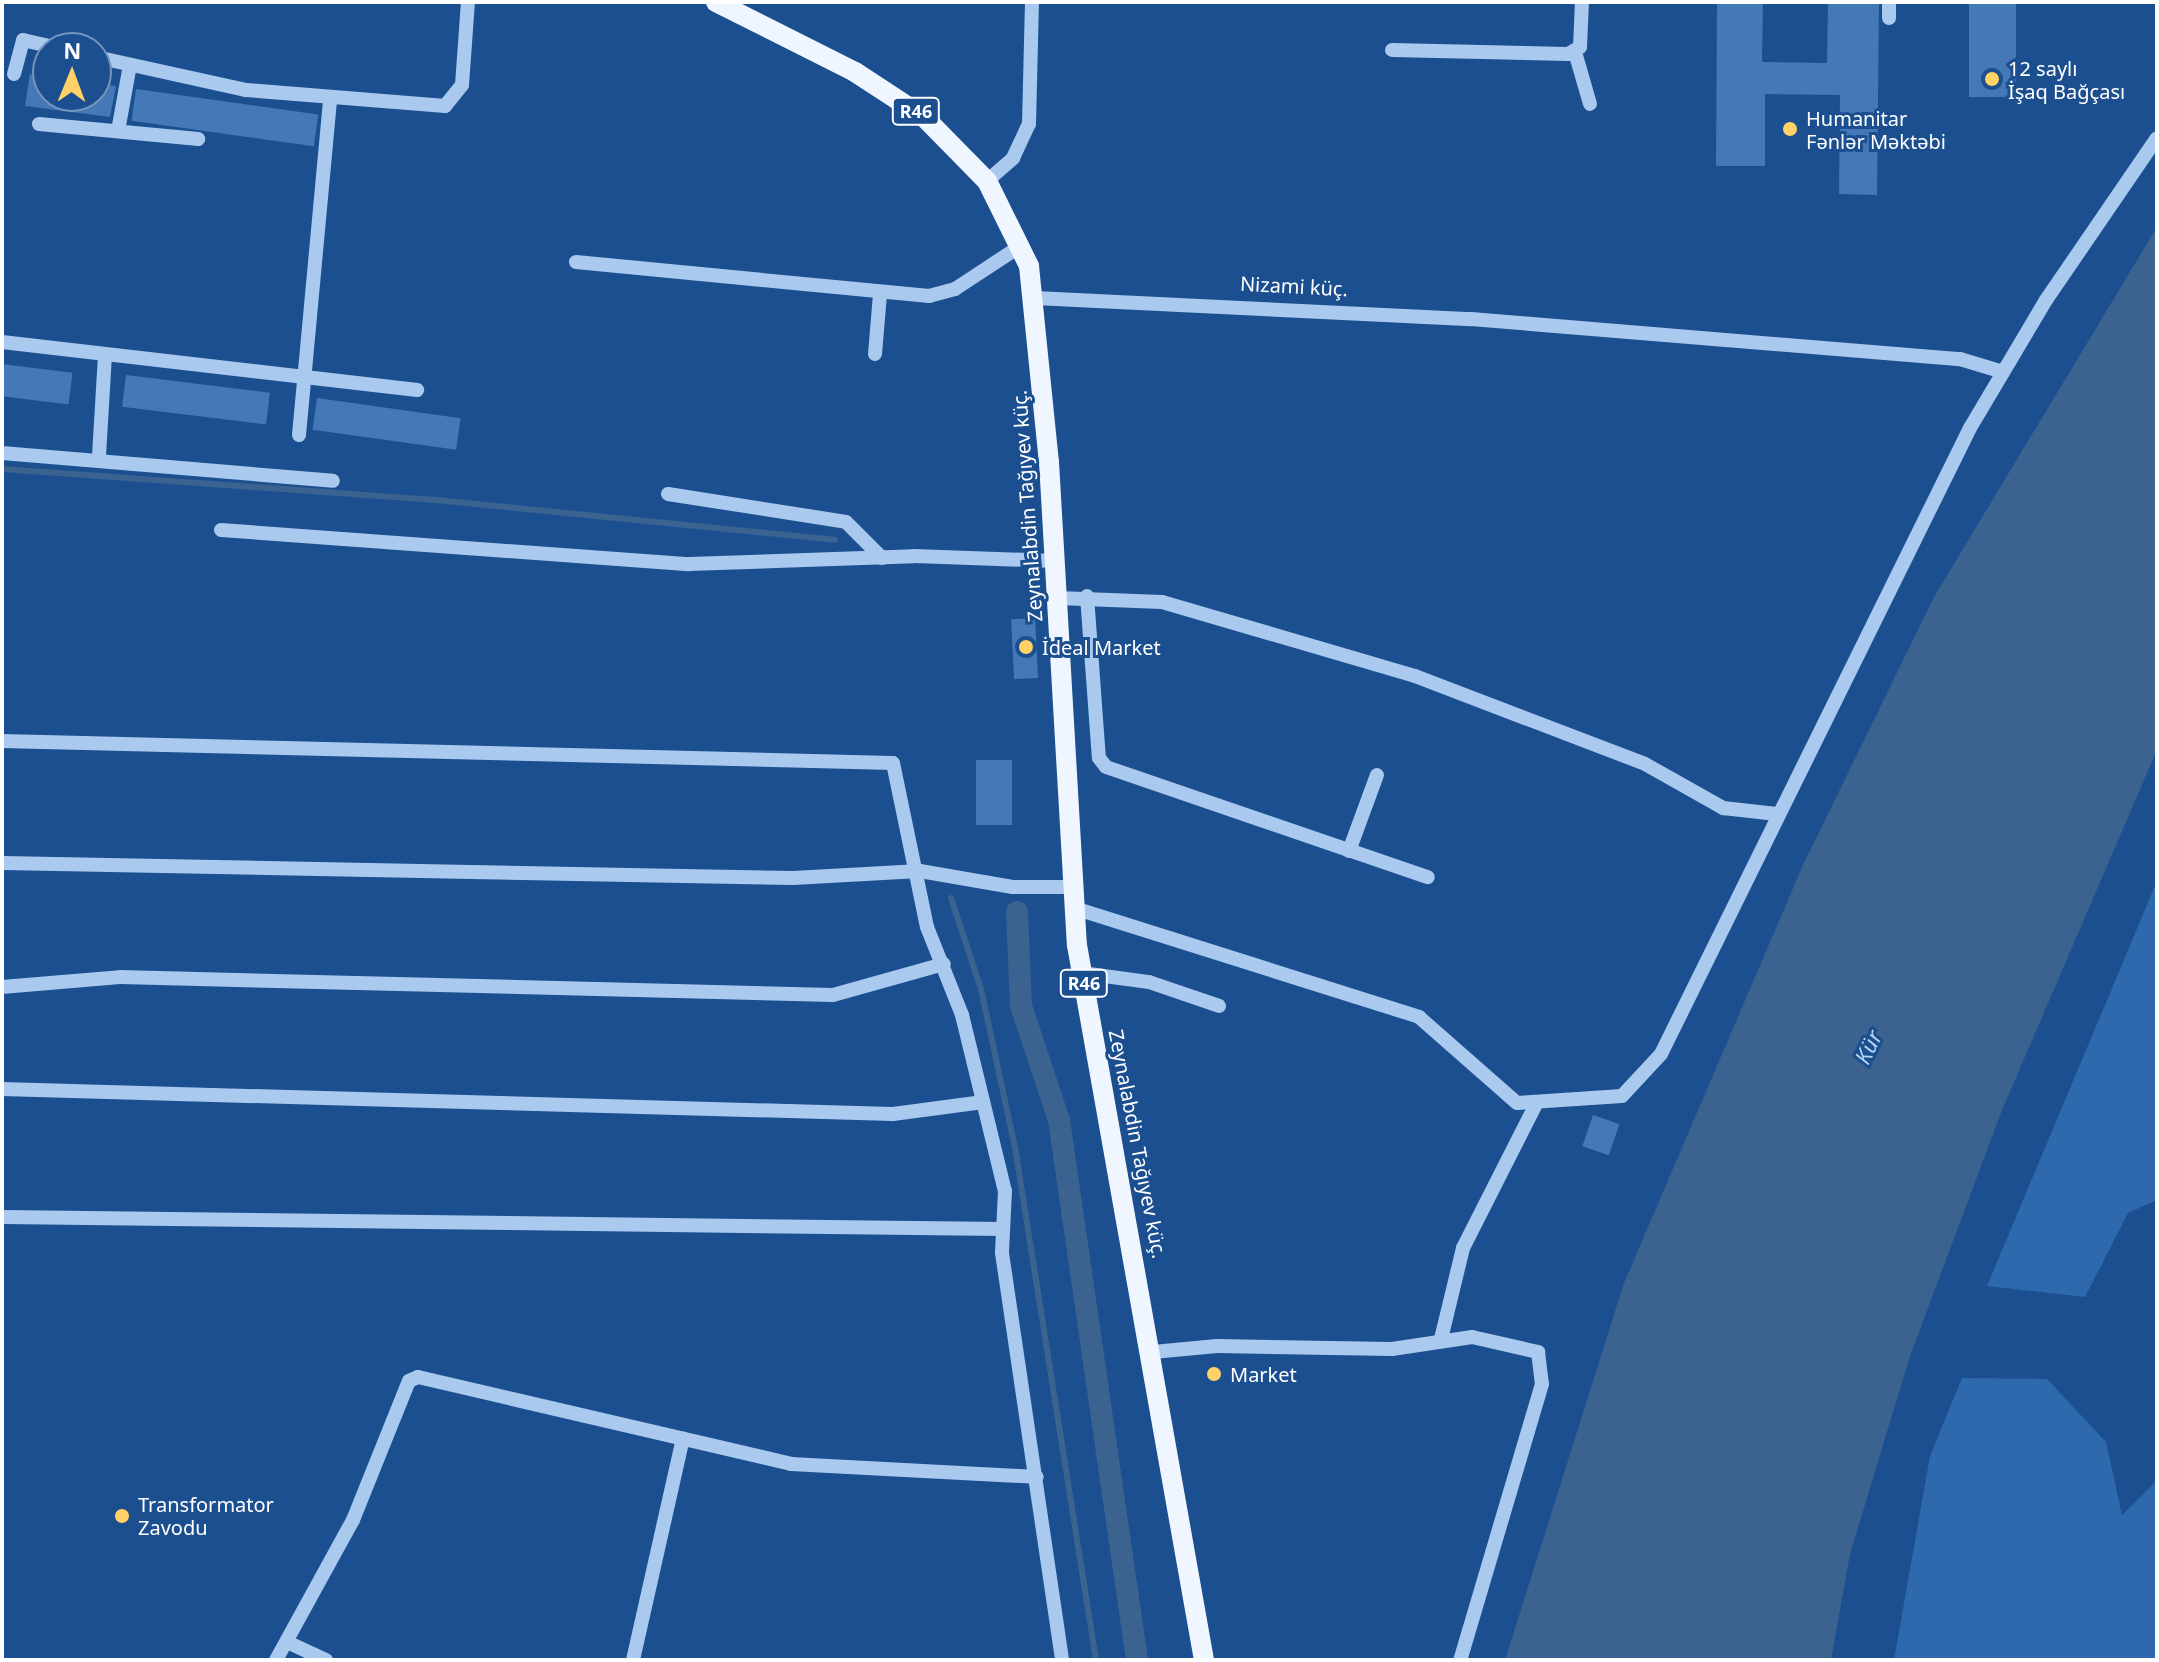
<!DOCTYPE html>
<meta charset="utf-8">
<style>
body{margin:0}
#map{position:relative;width:2159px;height:1662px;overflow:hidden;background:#1b4f8f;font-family:"Noto Sans",sans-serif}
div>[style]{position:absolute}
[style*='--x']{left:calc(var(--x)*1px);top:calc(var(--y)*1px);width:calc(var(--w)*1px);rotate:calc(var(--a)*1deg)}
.green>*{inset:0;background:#2e69ad}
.water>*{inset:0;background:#3c6290}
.stream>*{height:6px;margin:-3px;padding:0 3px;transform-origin:3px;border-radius:3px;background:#3c6290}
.canal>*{height:22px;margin:-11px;padding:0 11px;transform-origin:11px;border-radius:11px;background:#3c6290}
.building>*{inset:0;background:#4478b7;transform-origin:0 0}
.minor>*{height:14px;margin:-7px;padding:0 7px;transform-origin:7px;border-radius:7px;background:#a9c9ee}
.major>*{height:20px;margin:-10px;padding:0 10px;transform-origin:10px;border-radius:10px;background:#f0f6ff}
.dots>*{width:22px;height:22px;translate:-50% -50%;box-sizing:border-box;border:4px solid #1b4f8f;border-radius:50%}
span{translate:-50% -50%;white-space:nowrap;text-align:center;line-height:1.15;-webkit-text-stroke:6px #1b4f8f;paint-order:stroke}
.shield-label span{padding:2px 6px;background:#1b4f8f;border:2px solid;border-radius:6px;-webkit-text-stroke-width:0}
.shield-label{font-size:18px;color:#fff;font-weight:700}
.poi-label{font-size:20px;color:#fff}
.left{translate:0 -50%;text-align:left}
.street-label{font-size:20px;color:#fff}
.water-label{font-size:22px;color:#b5d3f5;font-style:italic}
.frame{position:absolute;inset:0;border:4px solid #fff;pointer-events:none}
.north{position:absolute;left:32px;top:32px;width:80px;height:80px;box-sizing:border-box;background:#1b4f8f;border:2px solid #7695bc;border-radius:50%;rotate:1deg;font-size:22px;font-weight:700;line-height:32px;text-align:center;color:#fff}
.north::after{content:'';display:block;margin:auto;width:28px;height:36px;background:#ffd166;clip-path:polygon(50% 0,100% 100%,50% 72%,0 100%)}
</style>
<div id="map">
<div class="green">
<i style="clip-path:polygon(2157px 881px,2157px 1200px,2128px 1213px,2085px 1297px,1987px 1286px)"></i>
<i style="clip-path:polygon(1962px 1378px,2047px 1379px,2106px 1442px,2122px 1515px,2157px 1480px,2157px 1660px,1894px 1660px,1930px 1456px)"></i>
</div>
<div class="water">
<i style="clip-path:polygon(2157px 227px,2157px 750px,2002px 1110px,1910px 1356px,1850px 1554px,1831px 1660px,1505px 1660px,1624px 1283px,1803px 865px,1934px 597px)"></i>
</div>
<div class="stream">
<i style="--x:2;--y:469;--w:445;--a:4.1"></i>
<i style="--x:446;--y:501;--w:391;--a:5.7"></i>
<i style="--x:951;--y:898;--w:96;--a:71.8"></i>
<i style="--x:981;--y:989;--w:162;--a:77.9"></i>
<i style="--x:1015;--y:1147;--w:519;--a:81.03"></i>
</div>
<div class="canal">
<i style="--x:1017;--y:912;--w:94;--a:87.6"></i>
<i style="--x:1021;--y:1006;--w:120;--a:71.6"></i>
<i style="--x:1059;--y:1120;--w:546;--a:81.78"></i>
</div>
<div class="building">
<i style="clip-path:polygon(1717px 2px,1763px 2px,1762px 62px,1827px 63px,1828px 2px,1879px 2px,1877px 195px,1839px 194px,1840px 95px,1765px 94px,1765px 166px,1716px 166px)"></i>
<i style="left:1969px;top:2px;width:47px;height:95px"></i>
<i style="clip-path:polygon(30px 74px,48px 77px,48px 96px,96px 96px,96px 83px,116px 86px,110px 117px,25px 106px)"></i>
<i style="left:136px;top:89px;width:184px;height:32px;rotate:8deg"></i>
<i style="left:2px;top:364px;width:71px;height:32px;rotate:7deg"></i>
<i style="left:126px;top:375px;width:145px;height:32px;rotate:7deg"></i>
<i style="left:317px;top:398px;width:145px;height:32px;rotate:8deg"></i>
<i style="left:1035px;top:618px;width:60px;height:24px;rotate:87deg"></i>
<i style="left:976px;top:760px;width:36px;height:65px"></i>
<i style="left:1593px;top:1115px;width:28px;height:33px;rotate:19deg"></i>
</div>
<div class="minor">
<i style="--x:1889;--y:18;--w:16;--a:-90"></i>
<i style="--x:1392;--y:50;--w:176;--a:1.3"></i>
<i style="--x:1568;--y:54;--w:14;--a:-30"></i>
<i style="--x:1580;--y:47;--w:45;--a:-87.5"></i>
<i style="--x:1575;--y:52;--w:54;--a:73.9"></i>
<i style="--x:96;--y:57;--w:154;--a:12.4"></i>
<i style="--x:246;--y:90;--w:200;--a:4.6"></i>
<i style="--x:445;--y:106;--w:27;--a:-51"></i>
<i style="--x:462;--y:85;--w:83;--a:-85.9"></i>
<i style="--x:14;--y:74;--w:35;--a:-75"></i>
<i style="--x:23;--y:40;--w:37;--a:13"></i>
<i style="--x:39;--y:124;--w:160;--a:5.4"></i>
<i style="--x:118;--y:131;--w:67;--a:-79.7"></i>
<i style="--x:987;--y:181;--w:35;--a:-41"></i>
<i style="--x:1013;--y:158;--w:38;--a:-65"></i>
<i style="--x:1029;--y:124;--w:122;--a:-88.6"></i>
<i style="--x:576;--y:262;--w:355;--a:5.5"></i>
<i style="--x:929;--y:296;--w:27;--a:-15"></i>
<i style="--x:955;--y:289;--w:80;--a:-33.3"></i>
<i style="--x:1035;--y:298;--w:437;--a:2.8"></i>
<i style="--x:1471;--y:319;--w:491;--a:4.7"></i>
<i style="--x:1960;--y:359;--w:45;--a:16.8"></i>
<i style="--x:2;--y:342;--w:418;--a:6.6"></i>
<i style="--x:875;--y:354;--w:59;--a:-85.2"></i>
<i style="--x:299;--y:435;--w:336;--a:-84.7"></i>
<i style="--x:2;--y:453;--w:332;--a:4.8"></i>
<i style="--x:99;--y:456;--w:102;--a:-86.6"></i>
<i style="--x:668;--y:494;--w:180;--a:8.9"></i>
<i style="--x:846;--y:522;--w:51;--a:45"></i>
<i style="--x:221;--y:530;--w:469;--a:4.2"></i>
<i style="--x:689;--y:564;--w:225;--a:-2"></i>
<i style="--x:914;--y:556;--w:141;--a:2"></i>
<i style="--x:1087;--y:596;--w:162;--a:85.8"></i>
<i style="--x:1099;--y:758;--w:11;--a:52"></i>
<i style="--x:1106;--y:767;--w:340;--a:18.9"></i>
<i style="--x:1058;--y:598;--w:104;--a:2.2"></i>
<i style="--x:1162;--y:602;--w:264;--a:16.3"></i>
<i style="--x:1415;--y:676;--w:246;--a:20.9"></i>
<i style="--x:1645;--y:764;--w:90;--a:29.4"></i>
<i style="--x:1723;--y:808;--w:54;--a:6.3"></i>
<i style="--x:2;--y:741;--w:891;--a:1.41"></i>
<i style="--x:893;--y:763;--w:167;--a:78.3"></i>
<i style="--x:927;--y:927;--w:95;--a:68.3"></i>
<i style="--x:962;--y:1015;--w:181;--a:76.3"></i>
<i style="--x:1005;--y:1191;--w:62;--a:92.8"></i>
<i style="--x:1002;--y:1253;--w:411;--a:81.6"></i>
<i style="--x:1349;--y:851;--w:81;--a:-69.8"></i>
<i style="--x:2;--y:863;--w:791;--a:1.09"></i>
<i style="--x:793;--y:878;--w:127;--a:-3.2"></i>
<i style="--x:920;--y:871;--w:94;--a:9.8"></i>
<i style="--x:1013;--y:887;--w:59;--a:0"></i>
<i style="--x:1074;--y:908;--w:362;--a:17.5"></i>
<i style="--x:1419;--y:1017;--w:130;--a:41.3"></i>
<i style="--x:1517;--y:1103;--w:105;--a:-3.8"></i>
<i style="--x:1622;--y:1096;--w:57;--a:-47.1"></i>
<i style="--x:1661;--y:1054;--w:698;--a:-63.73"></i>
<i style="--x:1970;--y:428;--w:149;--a:-59.3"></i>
<i style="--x:2046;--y:300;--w:196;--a:-55.6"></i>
<i style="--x:1082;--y:973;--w:68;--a:7.7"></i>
<i style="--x:1149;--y:982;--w:74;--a:18.9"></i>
<i style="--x:2;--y:987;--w:118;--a:-4.8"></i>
<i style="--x:120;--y:977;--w:713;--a:1.45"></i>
<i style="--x:833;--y:995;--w:115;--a:-15.6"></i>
<i style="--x:2;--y:1089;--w:891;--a:1.61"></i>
<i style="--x:893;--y:1114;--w:91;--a:-7.6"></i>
<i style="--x:2;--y:1217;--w:1000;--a:0.69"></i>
<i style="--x:1441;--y:1339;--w:94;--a:-76.4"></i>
<i style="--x:1463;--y:1248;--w:161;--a:-63.1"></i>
<i style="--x:1153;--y:1352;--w:64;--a:-5.4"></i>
<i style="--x:1217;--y:1346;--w:175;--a:1"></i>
<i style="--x:1392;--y:1349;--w:81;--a:-8.5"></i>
<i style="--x:1472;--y:1337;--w:68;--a:12.8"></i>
<i style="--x:1538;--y:1352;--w:32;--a:83"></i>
<i style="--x:1542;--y:1384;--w:288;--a:106.5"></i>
<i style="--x:287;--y:1642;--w:43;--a:24.8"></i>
<i style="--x:276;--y:1660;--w:160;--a:-61.2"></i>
<i style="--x:353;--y:1520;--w:150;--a:-68.1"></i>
<i style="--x:409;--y:1381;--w:10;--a:-24"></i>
<i style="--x:418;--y:1377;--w:383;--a:13.1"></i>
<i style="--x:791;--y:1464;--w:246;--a:3"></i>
<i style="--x:633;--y:1660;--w:227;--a:-77.3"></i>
</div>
<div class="major">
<i style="--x:716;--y:2;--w:156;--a:26.7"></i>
<i style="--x:855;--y:72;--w:82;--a:33.1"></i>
<i style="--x:924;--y:117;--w:90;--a:45.5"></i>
<i style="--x:987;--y:181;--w:95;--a:63.7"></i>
<i style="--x:1029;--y:266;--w:197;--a:84.2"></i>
<i style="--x:1049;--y:462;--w:484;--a:86.7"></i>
<i style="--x:1077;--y:945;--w:726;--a:79.93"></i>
</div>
<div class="dots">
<i style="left:1992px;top:79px;background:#ffd166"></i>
<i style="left:1790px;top:129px;background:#ffd166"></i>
<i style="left:1026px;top:647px;background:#ffd166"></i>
<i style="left:1214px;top:1374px;background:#ffd166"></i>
<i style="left:122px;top:1516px;background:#ffd166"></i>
</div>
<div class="shield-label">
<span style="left:916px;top:111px">R46</span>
<span style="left:1084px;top:983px">R46</span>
</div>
<div class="poi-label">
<span class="left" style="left:2008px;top:80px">12 saylı<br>İşaq Bağçası</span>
<span class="left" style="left:1806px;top:130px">Humanitar<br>Fənlər Məktəbi</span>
<span class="left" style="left:1042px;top:647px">İdeal Market</span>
<span class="left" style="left:1230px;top:1374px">Market</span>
<span class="left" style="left:138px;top:1516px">Transformator<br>Zavodu</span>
</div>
<div class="street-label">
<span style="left:1294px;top:286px;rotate:3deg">Nizami küç.</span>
<span style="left:1027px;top:506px;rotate:-94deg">Zeynalabdin Tağıyev küç.</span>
<span style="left:1138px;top:1144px;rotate:79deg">Zeynalabdin Tağıyev küç.</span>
</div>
<div class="water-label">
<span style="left:1868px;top:1047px;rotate:-64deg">Kür</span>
</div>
<div class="frame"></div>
<div class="north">N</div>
</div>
